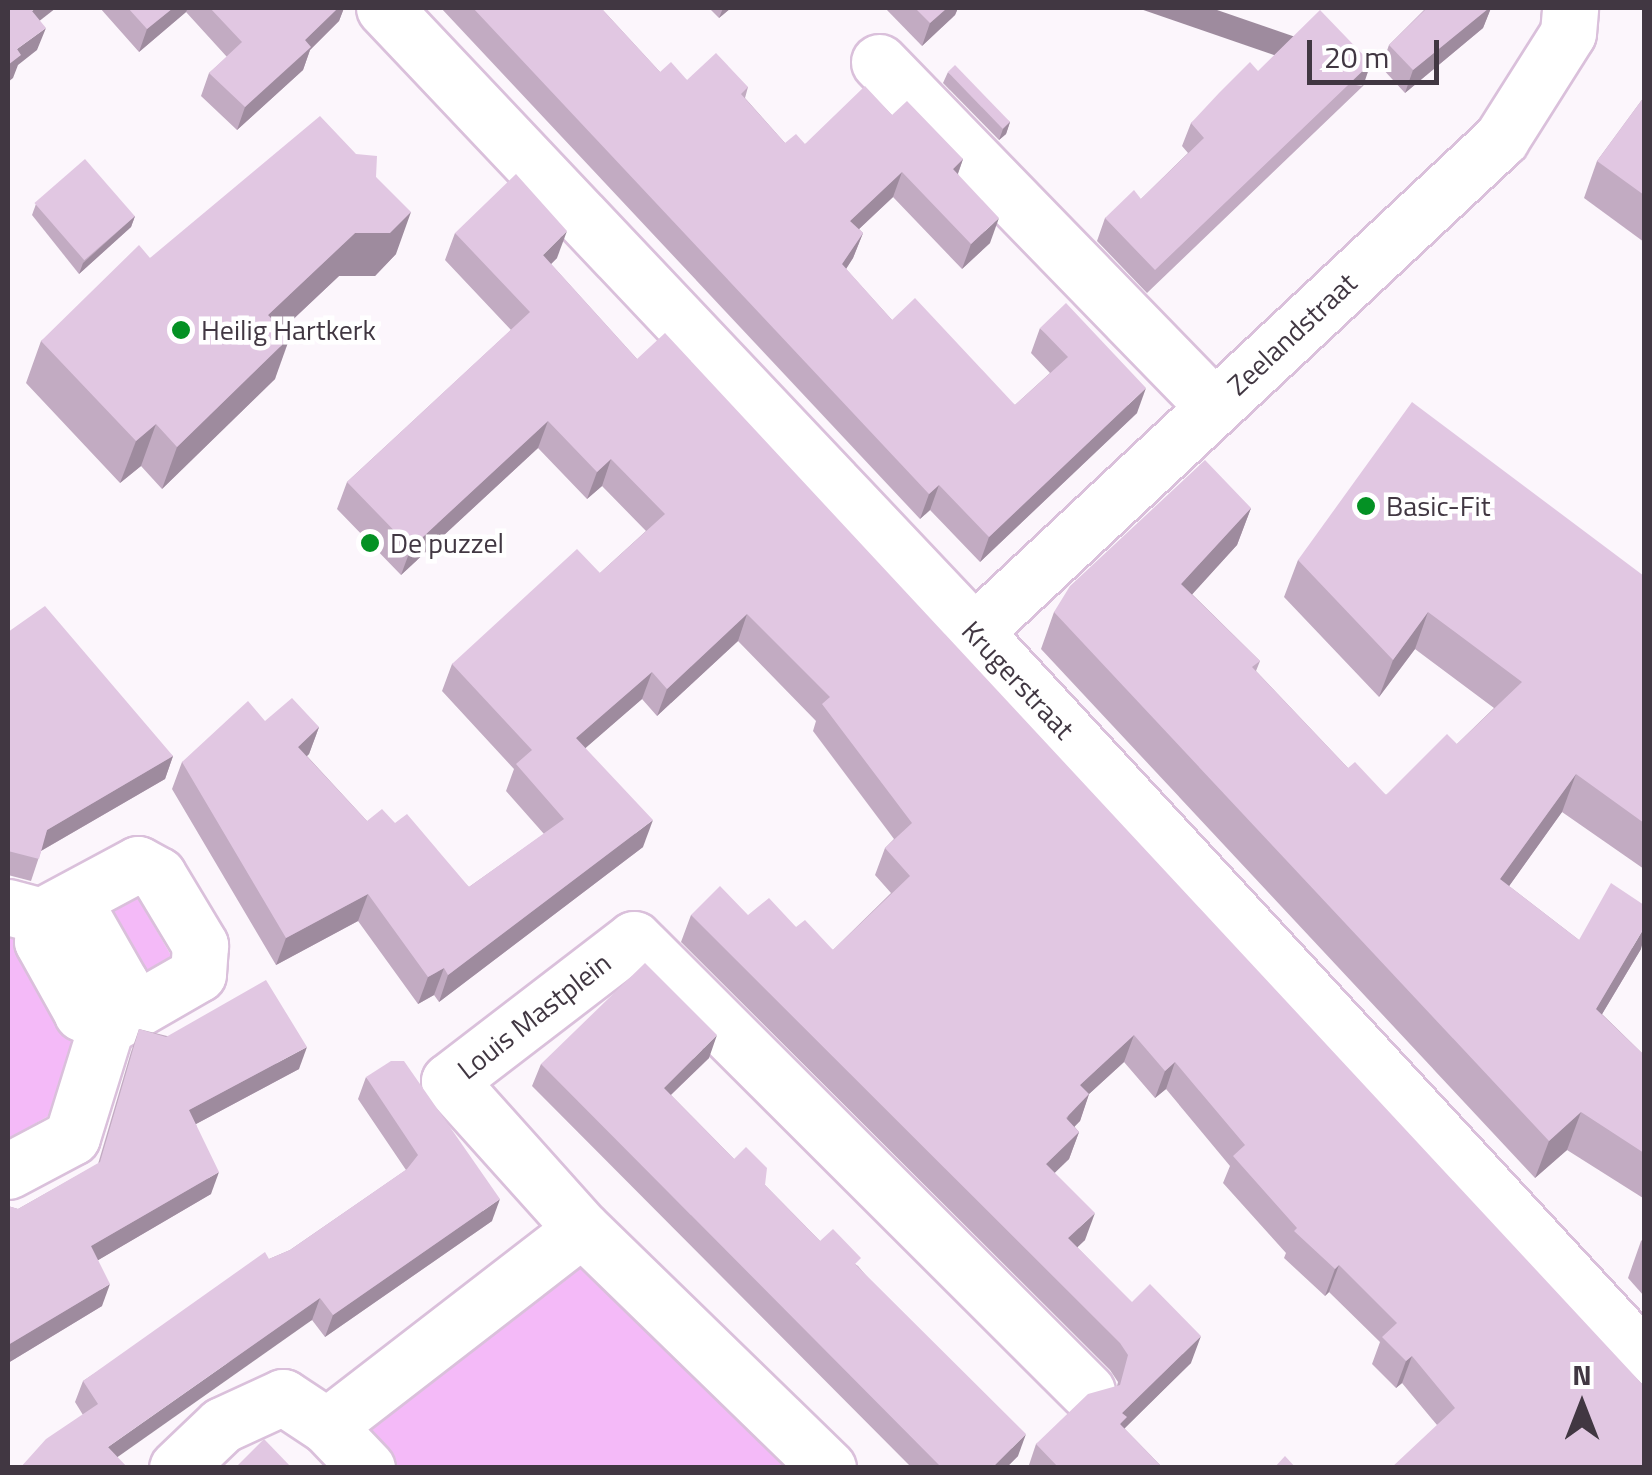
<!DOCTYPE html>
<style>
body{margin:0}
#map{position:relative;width:1652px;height:1475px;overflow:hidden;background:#fcf6fc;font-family:"Titillium Web",sans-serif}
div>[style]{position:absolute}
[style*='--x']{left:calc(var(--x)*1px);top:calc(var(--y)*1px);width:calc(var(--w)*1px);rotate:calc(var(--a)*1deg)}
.green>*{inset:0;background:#f4baf8;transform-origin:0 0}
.roads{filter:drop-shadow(2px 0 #dac0db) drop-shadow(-2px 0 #dac0db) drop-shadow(0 2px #dac0db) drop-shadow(0 -2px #dac0db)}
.minor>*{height:55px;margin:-27.5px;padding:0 27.5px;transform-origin:27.5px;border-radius:27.5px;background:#fff}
.wall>*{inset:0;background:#c2abc2}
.shaded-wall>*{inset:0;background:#9e8b9e;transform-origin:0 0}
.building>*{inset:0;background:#e1c7e2;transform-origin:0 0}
.dots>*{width:28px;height:28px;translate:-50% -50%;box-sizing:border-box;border:5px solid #fff;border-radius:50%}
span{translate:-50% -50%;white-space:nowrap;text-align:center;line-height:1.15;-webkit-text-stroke:9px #fff;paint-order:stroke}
.poi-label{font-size:28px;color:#413742}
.left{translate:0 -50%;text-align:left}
.street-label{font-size:28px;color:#413742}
.frame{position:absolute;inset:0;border:10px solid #413742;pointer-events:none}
.north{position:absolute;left:1532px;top:1355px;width:100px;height:100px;-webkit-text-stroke:8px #fff;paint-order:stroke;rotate:0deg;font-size:28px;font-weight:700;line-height:40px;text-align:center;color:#413742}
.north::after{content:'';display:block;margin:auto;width:35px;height:45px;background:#413742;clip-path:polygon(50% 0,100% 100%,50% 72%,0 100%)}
.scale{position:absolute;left:1307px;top:40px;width:132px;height:45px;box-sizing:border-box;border:5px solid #413742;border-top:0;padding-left:12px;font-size:30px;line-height:35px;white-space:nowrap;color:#413742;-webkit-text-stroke:8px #fff;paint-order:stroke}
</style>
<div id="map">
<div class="green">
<i style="left:135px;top:893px;width:73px;height:57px;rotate:60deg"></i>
<i style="clip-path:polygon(8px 932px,42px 941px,82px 1013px,59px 1110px,8px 1139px)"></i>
<i style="clip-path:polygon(582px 1229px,828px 1467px,367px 1467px,327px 1426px)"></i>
</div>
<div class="roads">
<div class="minor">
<i style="--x:384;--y:8;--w:859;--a:46.6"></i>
<i style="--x:974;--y:632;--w:988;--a:47.3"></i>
<i style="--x:879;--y:62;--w:481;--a:45.8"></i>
<i style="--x:974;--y:632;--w:722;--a:-43.09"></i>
<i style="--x:1501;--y:139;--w:125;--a:-57.7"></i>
<i style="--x:1568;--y:33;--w:25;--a:-85"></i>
<i style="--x:8;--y:907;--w:34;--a:15"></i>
<i style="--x:41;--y:916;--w:110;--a:-28.2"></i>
<i style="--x:138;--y:864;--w:23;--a:29"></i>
<i style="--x:158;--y:875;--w:82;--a:59"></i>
<i style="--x:200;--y:945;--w:29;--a:94"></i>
<i style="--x:198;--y:974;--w:106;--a:150.1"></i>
<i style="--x:106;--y:1027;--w:115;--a:107.2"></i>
<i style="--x:72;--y:1137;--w:72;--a:152"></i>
<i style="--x:85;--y:921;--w:73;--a:60.3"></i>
<i style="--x:121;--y:984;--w:49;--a:143.4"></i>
<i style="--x:82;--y:1013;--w:82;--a:-119.1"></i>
<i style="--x:42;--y:941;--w:47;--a:-24.9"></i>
<i style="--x:177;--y:1468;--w:62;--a:-43.7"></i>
<i style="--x:222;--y:1425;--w:67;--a:-24.7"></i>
<i style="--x:283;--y:1397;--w:53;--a:33.4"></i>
<i style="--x:367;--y:1468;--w:58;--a:-133.6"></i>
<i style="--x:327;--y:1426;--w:322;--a:-37.7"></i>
<i style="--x:828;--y:1468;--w:343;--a:-135.8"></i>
<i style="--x:582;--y:1229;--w:199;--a:-131.9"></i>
<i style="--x:449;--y:1081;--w:233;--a:-37.5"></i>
<i style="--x:634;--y:939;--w:640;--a:44.94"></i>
</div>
</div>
<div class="wall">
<i style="clip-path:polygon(100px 8px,344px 8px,339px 21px,310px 50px,303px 70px,237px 130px,201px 96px,209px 73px,227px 57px,186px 12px,139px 52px)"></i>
<i style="clip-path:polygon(441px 8px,601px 8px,660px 72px,687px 80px,748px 87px,745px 98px,785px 143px,805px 144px,892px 115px,963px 159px,958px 174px,990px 243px,962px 269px,893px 197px,859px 229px,863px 233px,853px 258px,846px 269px,892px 320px,1015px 405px,1050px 373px,1031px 353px,1040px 328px,1137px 413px,980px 562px,930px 510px,920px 519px)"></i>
<i style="clip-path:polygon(709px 8px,731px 8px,719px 18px)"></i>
<i style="clip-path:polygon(885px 8px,958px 8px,955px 15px,922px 46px)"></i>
<i style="clip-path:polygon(1426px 8px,1491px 8px,1483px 28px,1405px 93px,1381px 67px,1389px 45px)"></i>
<i style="clip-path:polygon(1258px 71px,1363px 86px,1147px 293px,1097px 241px,1105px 218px,1141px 199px,1188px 153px,1182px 146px,1191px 123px)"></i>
<i style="clip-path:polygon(948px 72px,1010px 122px,1006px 134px,999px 140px,943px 83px)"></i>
<i style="clip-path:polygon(1644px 97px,1644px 242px,1584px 198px,1597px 161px)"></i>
<i style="clip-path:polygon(376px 177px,396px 254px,375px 276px,339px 276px,283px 329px,275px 379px,162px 489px,141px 466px,120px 483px,26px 383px,41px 341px,150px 258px)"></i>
<i style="clip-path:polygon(36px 204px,135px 216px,131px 227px,79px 274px,32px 215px)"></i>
<i style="clip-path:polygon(455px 233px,557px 258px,551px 264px,637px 359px,1644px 1386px,1437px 1425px,1402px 1383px,1396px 1388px,1372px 1364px,1380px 1342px,1329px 1292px,1325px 1296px,1284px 1258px,1286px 1253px,1223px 1183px,1230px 1166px,1166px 1089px,1155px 1098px,1124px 1062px,1089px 1094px,1080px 1121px,1074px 1126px,1079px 1132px,1069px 1159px,1054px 1173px,1085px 1240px,1077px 1247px,1191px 1363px,1124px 1428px,1163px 1468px,1028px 1468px,1036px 1444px,1117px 1386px,1118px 1382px,1110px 1370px,681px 942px,691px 915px,748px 915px,796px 927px,833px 950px,891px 893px,875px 875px,885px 848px,894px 839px,813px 731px,816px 721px,738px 641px,657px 716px,642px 699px,585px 748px,643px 847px,439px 1002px,434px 995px,418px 1004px,358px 921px,276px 965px,172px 789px,182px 762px,265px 721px,319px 727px,309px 754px,307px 756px,367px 821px,395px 823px,469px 887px,544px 834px,506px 791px,514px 769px,442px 691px,452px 664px,600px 573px,646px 531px,602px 486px,587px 499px,538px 448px,401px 575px,337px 509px,347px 482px,511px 330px,445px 260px)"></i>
<i style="clip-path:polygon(1251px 508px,1237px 545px,1192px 594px,1260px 661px,1256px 671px,1348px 768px,1386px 795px,1457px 744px,1494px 708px,1415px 649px,1379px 697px,1284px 597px,1298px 560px,1644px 576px,1644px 869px,1562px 812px,1509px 886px,1579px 940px,1641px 949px,1602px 1014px,1644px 1055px,1644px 1195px,1643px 1198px,1567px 1150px,1535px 1178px,1041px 649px,1054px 612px)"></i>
<i style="clip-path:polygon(8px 632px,173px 756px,165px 779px,41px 851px,31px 881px,8px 875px)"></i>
<i style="clip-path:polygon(139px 1029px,299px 1069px,196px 1124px,211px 1194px,98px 1260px,102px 1306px,8px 1363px,8px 1206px,18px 1209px,98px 1164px,131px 1052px)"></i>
<i style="clip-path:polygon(709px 1058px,671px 1095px,734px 1159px,765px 1185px,820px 1241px,858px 1266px,1018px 1456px,1006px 1468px,912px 1468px,532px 1086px,541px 1064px)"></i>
<i style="clip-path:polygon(366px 1077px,492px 1221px,325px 1337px,312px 1320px,20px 1468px,83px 1415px,75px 1402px,83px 1381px,269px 1259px,290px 1250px,406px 1170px,358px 1099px)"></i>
<i style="clip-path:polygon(1644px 1238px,1644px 1296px,1628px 1278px,1641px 1241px)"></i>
</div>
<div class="shaded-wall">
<i style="clip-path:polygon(36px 8px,56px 8px,24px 33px,32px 11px)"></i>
<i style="clip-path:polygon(173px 8px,188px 8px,186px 12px,139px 52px,147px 29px)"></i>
<i style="clip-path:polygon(338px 8px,344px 8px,339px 21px,310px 50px,303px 70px,237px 130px,245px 107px,305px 40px)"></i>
<i style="clip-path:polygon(723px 8px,731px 8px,719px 18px)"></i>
<i style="clip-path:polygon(947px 8px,958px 8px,955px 15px,922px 46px,930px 23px)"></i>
<i style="clip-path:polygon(1489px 8px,1491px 8px,1483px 28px,1405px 93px,1413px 70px)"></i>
<i style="clip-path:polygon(46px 28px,37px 50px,18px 65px,13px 78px,8px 82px,8px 65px,17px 49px)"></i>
<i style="left:1371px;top:63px;width:24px;height:299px;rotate:109deg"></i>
<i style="clip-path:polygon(1010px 122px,1006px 134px,999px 140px,1003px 129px)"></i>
<i style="clip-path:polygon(963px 159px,954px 184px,953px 169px)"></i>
<i style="clip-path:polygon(902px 172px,893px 197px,841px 246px,850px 221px)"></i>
<i style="clip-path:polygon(411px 212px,396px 254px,375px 276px,339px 276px,253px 357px,268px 315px,355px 233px)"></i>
<i style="clip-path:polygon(135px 216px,131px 227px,79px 274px,83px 263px)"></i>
<i style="clip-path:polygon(999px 218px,990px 243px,962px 269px,971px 244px)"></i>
<i style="clip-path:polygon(567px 231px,557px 258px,533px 282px,543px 255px)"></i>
<i style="clip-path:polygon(863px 233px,853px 258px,833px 289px,842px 264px)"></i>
<i style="clip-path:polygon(290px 337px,275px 379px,162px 489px,177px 447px)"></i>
<i style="clip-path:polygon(1146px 388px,1137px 413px,980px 562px,989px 537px)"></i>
<i style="clip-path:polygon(548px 421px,538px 448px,401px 575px,411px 548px)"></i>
<i style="clip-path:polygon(156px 424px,141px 466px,120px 483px,136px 441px)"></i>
<i style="clip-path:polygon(611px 459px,602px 486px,587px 499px,597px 472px)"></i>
<i style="clip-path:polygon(939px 485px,930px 510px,920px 519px,929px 494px)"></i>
<i style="clip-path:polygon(1251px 508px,1237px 545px,1168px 621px,1181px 584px)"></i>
<i style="clip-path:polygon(1428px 612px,1415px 649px,1379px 697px,1393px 660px)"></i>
<i style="clip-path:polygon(747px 614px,738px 641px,657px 716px,667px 689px)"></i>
<i style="clip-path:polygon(652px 672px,642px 699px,566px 765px,576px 738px)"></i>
<i style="clip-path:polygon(319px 727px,309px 754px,288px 774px,298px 747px)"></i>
<i style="clip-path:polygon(173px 756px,165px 779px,39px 852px,47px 830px)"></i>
<i style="clip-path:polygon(1576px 774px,1562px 812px,1487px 917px,1500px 879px)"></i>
<i style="clip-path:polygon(653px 820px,643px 847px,439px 1002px,448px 975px)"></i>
<i style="clip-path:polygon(368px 894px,358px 921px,276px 965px,286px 938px)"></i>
<i style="clip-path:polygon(1644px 928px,1644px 938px,1641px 949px,1583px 1046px,1596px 1009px)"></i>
<i style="clip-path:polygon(444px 968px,434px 995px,418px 1004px,428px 977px)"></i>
<i style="clip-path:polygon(717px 1035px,709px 1058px,655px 1110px,664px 1088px)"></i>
<i style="clip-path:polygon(1134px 1035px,1124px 1062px,1089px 1094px,1080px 1121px,1057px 1145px,1080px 1085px)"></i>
<i style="clip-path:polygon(307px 1047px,299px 1069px,181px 1132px,189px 1110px)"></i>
<i style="clip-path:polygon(1175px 1062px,1166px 1089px,1155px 1098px,1165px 1071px)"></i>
<i style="clip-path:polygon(1581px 1112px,1567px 1150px,1535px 1178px,1549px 1141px)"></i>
<i style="clip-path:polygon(1079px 1132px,1069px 1159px,1036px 1191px,1046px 1164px)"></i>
<i style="clip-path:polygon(219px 1172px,211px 1194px,83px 1269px,91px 1246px)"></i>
<i style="clip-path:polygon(500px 1199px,492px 1221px,325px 1337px,333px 1315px)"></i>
<i style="clip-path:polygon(1095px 1213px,1085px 1240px,1059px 1265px,1068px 1238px)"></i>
<i style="clip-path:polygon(1339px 1265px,1329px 1292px,1325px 1296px,1335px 1269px)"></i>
<i style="clip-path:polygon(110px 1284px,102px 1306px,8px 1363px,8px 1345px)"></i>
<i style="clip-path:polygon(320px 1298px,312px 1320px,102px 1468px,108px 1447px)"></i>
<i style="clip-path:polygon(1201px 1336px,1191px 1363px,1122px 1431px,1117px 1444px,1122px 1413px)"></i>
<i style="clip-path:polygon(1412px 1356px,1402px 1383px,1396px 1388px,1406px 1361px)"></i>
<i style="clip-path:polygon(1026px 1434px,1018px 1456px,1006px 1468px,992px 1468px)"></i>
</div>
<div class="building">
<i style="clip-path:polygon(8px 8px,36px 8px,32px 11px,46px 28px,17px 49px,21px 55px,8px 65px)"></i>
<i style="clip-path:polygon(128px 8px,173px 8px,147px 29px)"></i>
<i style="clip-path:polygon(210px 8px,338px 8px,305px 40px,311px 47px,245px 107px,209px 73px,242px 42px)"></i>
<i style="clip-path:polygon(473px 8px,601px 8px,660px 72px,671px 62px,687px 80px,716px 53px,748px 87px,741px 94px,785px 143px,796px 134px,805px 144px,865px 86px,892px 115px,907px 101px,963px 159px,953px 169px,999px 218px,971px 244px,902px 172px,850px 221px,863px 233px,842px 264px,892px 320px,915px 298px,1015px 405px,1068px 357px,1040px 328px,1066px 303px,1146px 388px,989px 537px,939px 485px,929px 494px)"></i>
<i style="clip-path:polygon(915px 8px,947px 8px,930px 23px)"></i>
<i style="clip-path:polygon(1427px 8px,1489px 8px,1413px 70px,1389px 45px)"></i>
<i style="clip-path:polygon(1320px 10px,1371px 63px,1155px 270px,1105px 218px,1134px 190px,1141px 199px,1204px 138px,1191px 123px,1219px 93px,1250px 62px,1258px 71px)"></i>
<i style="left:955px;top:65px;width:79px;height:10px;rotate:46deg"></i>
<i style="clip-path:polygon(1644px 97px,1644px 195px,1597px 161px)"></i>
<i style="clip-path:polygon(320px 116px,356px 154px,377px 156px,376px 177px,411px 212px,390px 233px,355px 233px,268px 315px,290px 337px,177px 447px,156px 424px,136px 441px,41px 341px,139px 245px,150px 258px)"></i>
<i style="left:85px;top:159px;width:76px;height:67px;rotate:49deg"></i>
<i style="clip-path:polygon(516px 174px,567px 231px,543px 255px,637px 359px,665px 333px,1644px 1386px,1644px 1468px,1391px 1468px,1455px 1408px,1412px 1356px,1406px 1361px,1382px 1337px,1397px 1323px,1339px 1265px,1335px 1269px,1294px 1231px,1297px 1228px,1233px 1156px,1245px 1145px,1175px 1062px,1165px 1071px,1134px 1035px,1080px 1085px,1089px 1094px,1066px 1118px,1079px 1132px,1046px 1164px,1095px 1213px,1068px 1238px,1132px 1302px,1150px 1284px,1201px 1336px,1122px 1413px,1127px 1417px,1120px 1424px,1163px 1468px,1059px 1468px,1036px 1444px,1088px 1394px,1120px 1385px,1128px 1355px,1120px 1343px,691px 915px,720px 886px,748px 915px,769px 898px,796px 927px,805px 920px,833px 950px,910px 876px,885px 848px,912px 823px,822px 704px,830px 697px,747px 614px,667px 689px,652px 672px,576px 738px,653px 820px,448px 975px,444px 968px,428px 977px,368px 894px,286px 938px,182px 762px,248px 701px,265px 721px,292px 698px,319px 727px,298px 747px,367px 821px,382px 809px,395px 823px,407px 814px,469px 887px,564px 819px,516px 764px,532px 750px,452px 664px,577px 549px,600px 573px,665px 514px,611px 459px,597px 472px,548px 421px,411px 548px,347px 482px,530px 312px,455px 233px)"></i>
<i style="clip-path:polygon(1412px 402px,1644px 576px,1644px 823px,1576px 774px,1500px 879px,1579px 940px,1611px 883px,1644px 905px,1644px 928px,1596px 1009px,1644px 1055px,1644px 1153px,1581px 1112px,1549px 1141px,1054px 612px,1070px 586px,1205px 460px,1251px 508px,1181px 584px,1260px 661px,1252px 667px,1348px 768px,1355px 762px,1386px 795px,1447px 734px,1457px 744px,1522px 682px,1428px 612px,1393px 660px,1298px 560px)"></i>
<i style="clip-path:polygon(45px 606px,173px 756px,47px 830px,39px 859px,8px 851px,8px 632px)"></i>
<i style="clip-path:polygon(645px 963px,717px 1035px,664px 1088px,734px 1159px,746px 1147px,767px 1168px,765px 1185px,820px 1241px,833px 1229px,861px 1258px,855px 1264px,1026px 1434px,992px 1468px,942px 1468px,541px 1064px)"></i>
<i style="clip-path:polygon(266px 980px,307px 1047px,189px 1110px,219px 1172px,91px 1246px,110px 1284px,8px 1345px,8px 1206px,18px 1209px,100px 1162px,139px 1029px,166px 1037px)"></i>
<i style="clip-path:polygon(391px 1061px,404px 1061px,500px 1199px,333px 1315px,320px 1298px,108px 1447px,128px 1468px,20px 1468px,46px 1439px,98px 1404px,83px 1381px,265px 1252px,269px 1259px,290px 1250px,407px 1169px,418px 1155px,366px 1077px)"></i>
<i style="clip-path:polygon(264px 1439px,292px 1468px,235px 1468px)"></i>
<i style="clip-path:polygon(1285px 1456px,1296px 1468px,1274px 1468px)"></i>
</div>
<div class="dots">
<i style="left:181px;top:330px;background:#049124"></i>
<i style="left:1366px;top:506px;background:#049124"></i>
<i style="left:370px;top:543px;background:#049124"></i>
</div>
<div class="poi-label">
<span class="left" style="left:201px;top:330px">Heilig Hartkerk</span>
<span class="left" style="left:1386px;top:506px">Basic-Fit</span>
<span class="left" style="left:390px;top:543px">De puzzel</span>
</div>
<div class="street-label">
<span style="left:1292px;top:334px;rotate:-43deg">Zeelandstraat</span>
<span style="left:1018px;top:680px;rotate:47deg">Krugerstraat</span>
<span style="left:534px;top:1016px;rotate:-38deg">Louis Mastplein</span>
</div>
<div class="frame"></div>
<div class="north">N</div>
<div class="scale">20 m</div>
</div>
